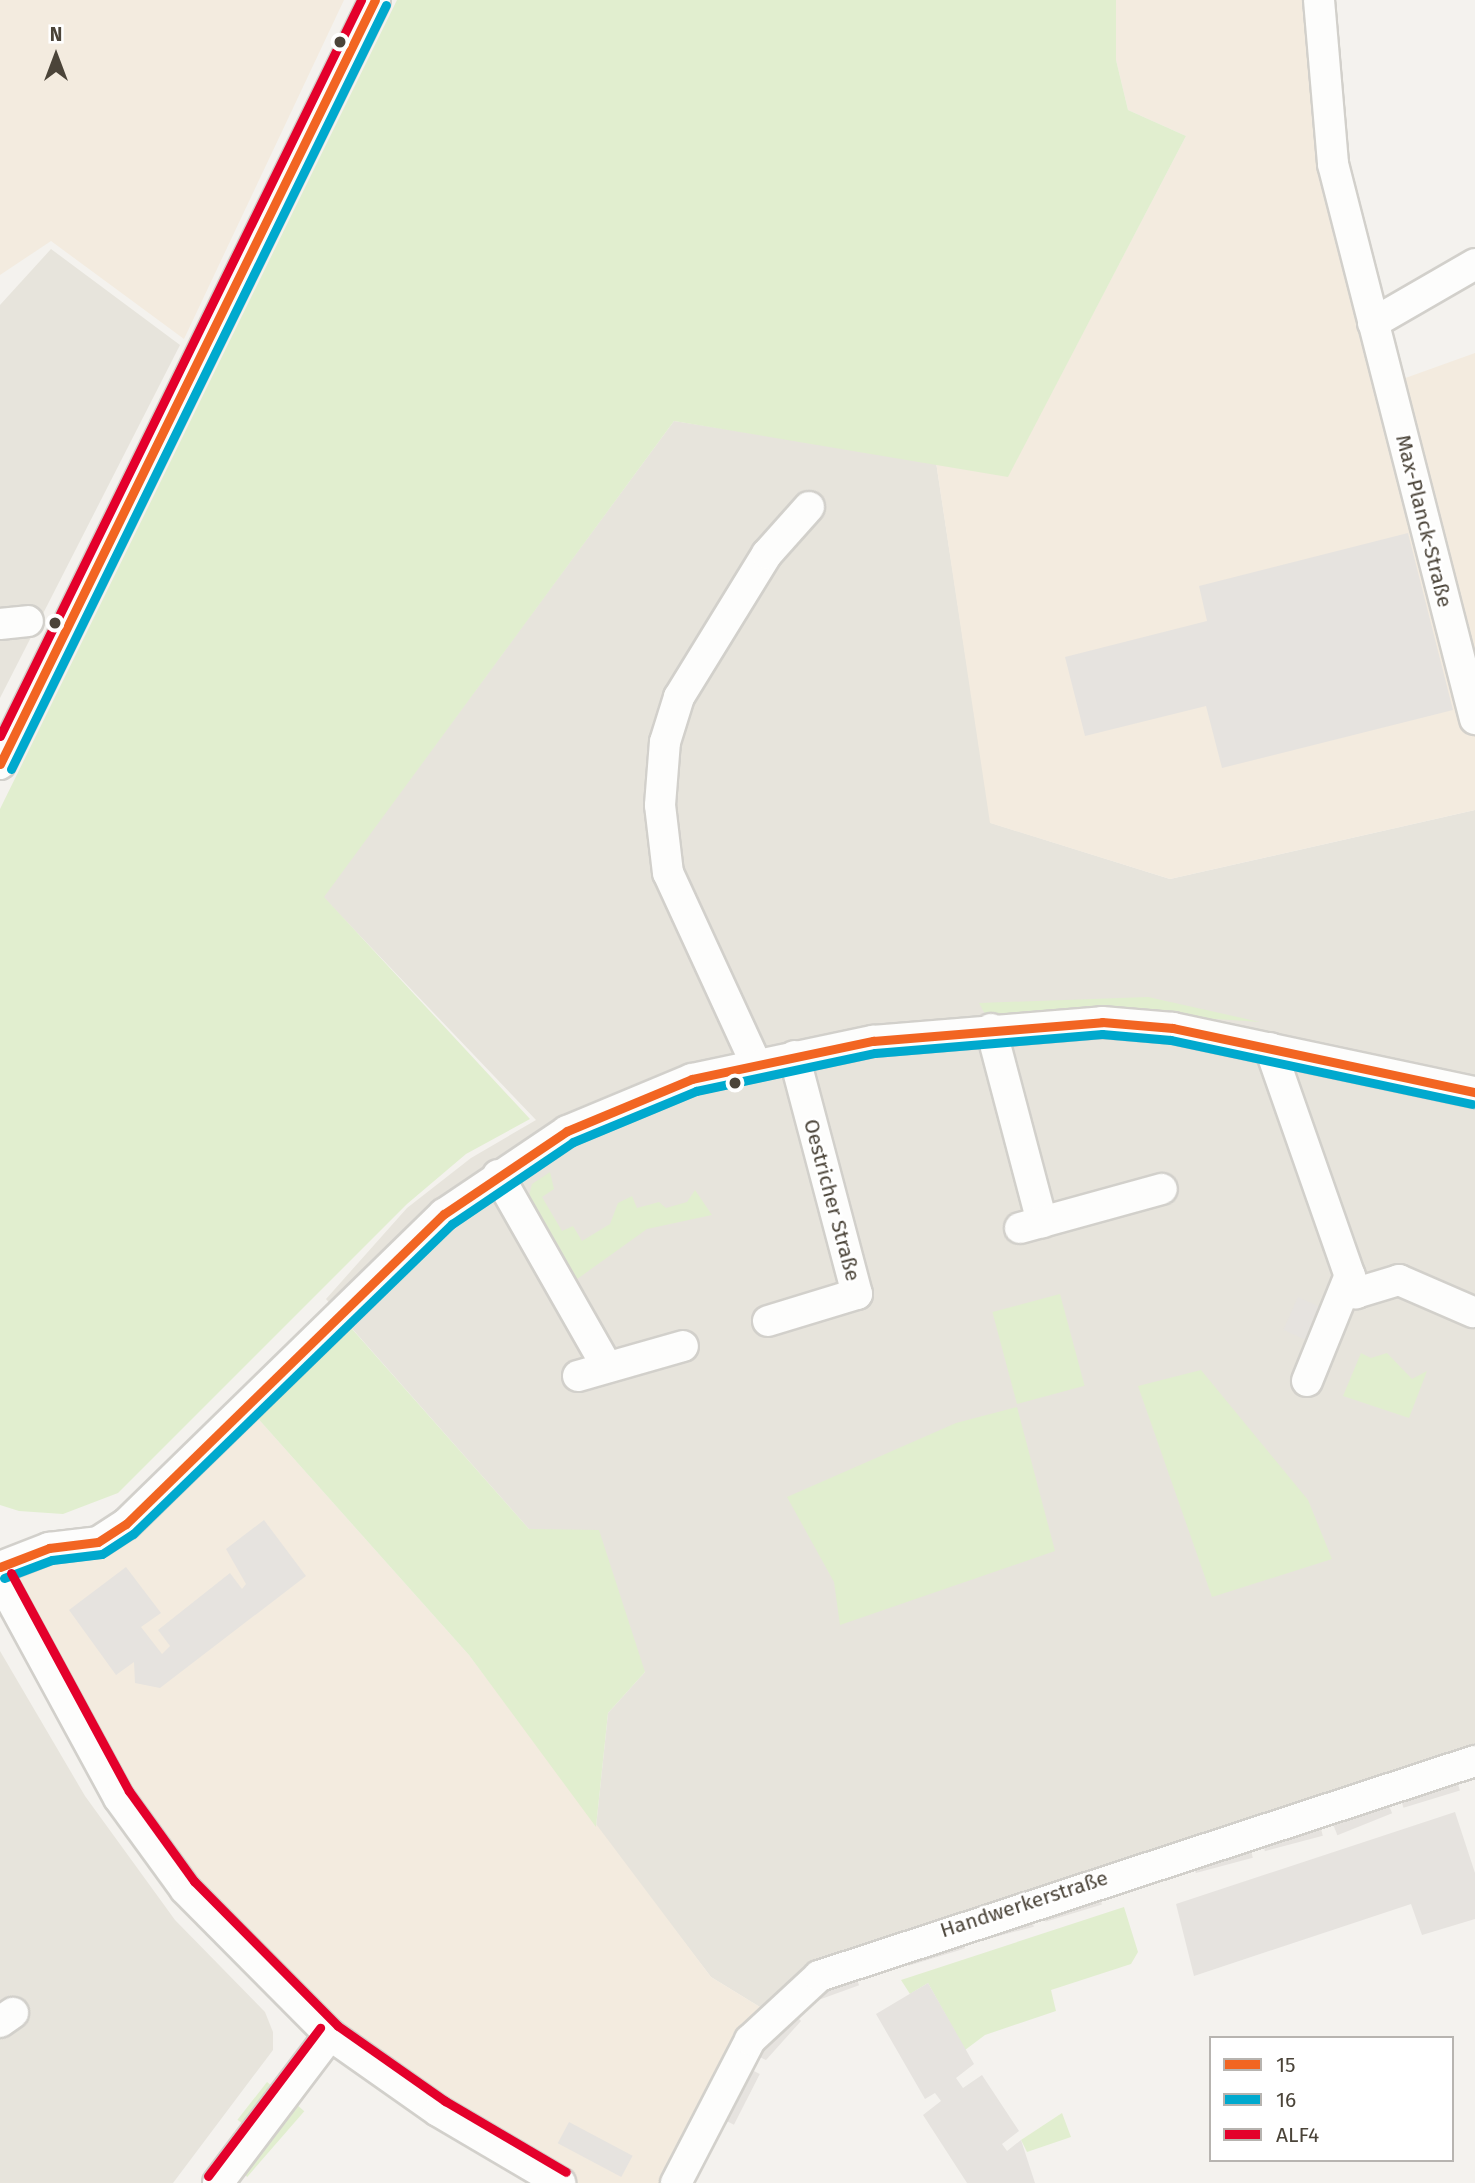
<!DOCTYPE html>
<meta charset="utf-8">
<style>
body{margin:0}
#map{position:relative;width:1475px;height:2183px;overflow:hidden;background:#f4f2ee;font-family:"Fira Sans",sans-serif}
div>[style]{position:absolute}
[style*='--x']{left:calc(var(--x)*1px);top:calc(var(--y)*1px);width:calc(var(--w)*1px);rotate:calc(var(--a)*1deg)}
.residential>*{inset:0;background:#e7e4dc}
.commercial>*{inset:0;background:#f3ebdf}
.green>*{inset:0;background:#e1eecf;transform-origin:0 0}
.parking>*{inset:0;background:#e6e3df;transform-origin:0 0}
.roads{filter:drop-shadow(2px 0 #d2d0cb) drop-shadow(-2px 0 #d2d0cb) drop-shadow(0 2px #d2d0cb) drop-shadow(0 -2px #d2d0cb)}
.minor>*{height:30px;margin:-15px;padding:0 15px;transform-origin:15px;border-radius:15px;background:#fdfdfc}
.bus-1>*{height:9px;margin:-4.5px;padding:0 4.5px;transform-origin:4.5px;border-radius:4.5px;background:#f26522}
.bus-2>*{height:9px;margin:-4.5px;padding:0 4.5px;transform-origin:4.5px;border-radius:4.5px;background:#00a9ce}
.bus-3>*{height:9px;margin:-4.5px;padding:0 4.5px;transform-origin:4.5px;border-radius:4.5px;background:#e4002b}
.dots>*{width:19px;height:19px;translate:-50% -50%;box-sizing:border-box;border:4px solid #fff;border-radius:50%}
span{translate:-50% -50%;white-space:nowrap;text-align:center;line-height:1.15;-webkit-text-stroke:5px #fff;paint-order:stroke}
.street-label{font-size:21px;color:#4b4439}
.legend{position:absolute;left:1209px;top:2036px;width:245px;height:126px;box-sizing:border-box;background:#fff;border:2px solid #b7b4b0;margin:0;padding:9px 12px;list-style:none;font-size:21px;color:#4b4439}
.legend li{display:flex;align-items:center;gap:14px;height:35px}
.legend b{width:35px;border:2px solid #b7b4b0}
.north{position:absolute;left:21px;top:21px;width:70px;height:70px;-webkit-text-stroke:5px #fff;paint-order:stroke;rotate:0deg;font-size:19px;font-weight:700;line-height:28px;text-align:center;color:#4b4439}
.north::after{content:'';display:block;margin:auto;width:24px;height:32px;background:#4b4439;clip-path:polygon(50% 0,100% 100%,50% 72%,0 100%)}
</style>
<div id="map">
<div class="residential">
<i style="clip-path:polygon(51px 249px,180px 345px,0 698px,0 305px)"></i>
<i style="clip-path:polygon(674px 421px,936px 462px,991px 823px,1170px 879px,1475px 810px,1475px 1756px,765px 2010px,711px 1977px,596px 1827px,608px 1713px,645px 1672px,529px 1529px,326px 1299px,407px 1208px,471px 1158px,536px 1120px,323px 897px)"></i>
<i style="clip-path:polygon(0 1651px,85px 1796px,175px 1920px,265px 2012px,273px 2032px,273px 2050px,173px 2183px,0 2183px)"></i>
</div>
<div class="commercial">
<i style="clip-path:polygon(0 0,344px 0,184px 339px,51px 241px,0 275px)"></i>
<i style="clip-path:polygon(1116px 0,1316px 0,1386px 385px,1475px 353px,1475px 810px,1170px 879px,990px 823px,936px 462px,1008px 476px,1186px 136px,1128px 110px,1116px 60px)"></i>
<i style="clip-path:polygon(253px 1413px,469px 1655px,711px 1977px,765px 2010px,672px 2183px,571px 2183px,375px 2063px,165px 1856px,0 1571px,101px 1547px)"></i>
</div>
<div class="green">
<i style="clip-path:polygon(397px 0,1116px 0,1116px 60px,1128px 110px,1186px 136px,1008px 477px,674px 421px,324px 897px,530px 1119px,466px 1154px,407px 1204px,118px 1493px,63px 1514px,19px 1511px,0 1505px,0 809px)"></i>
<i style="clip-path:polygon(1148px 997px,1260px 1022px,1082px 1010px,986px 1016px,979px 1003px)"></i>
<i style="clip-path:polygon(550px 1172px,554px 1189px,542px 1197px,562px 1231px,573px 1226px,582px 1241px,610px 1224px,618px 1203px,632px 1196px,637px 1208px,659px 1202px,666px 1208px,687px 1202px,695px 1190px,712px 1215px,647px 1229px,573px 1282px,527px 1203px,532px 1184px)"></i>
<i style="left:1060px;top:1294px;width:95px;height:70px;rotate:75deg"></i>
<i style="clip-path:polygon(345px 1321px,529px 1529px,599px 1530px,645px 1672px,608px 1713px,596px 1827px,469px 1655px,253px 1413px)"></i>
<i style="clip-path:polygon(1361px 1353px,1371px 1358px,1387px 1353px,1412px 1379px,1427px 1371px,1409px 1418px,1343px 1396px)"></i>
<i style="clip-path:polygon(1201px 1370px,1308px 1500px,1332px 1559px,1212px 1597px,1138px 1386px)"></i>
<i style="clip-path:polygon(1017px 1407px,1055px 1551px,840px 1625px,834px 1582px,787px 1497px,956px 1423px)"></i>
<i style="clip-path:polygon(1124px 1907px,1138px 1952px,1131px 1964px,1051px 1990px,1056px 2011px,985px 2035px,965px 2050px,928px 1983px,910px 1994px,901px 1980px)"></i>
<i style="left:267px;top:2082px;width:11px;height:48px;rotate:38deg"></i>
<i style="left:296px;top:2104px;width:11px;height:87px;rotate:41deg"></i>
<i style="clip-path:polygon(1062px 2113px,1071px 2137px,1027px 2152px,1021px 2140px)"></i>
</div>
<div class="parking">
<i style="clip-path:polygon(1408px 533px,1453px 710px,1222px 768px,1206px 706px,1085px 736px,1065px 657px,1207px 621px,1199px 586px)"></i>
<i style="left:1298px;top:1297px;width:27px;height:36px;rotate:24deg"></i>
<i style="clip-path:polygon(264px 1520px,306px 1576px,160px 1688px,135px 1683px,134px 1662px,116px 1675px,69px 1610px,126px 1567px,161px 1613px,141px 1627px,162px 1654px,170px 1646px,158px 1630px,230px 1573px,242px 1589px,246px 1584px,226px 1549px)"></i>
<i style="left:1457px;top:1781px;width:10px;height:59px;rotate:73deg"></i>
<i style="left:1388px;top:1803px;width:11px;height:59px;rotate:68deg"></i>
<i style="clip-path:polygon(1455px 1812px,1475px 1873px,1475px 1919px,1422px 1935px,1411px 1904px,1194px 1976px,1176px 1904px)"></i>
<i style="left:1320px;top:1825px;width:11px;height:60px;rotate:75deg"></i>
<i style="left:1250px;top:1847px;width:11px;height:59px;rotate:75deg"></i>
<i style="left:1099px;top:1895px;width:10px;height:59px;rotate:73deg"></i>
<i style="left:1031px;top:1916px;width:11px;height:60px;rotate:75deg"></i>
<i style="left:962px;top:1939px;width:10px;height:59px;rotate:73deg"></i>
<i style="left:855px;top:1974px;width:12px;height:58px;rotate:70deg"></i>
<i style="clip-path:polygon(928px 1983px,974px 2064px,956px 2078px,963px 2088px,982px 2075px,1019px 2131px,1002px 2144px,1007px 2151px,1021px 2140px,1035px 2183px,967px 2183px,923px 2115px,941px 2101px,935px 2093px,925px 2099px,876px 2014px)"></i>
<i style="clip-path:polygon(794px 2013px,801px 2021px,766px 2060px,757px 2056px)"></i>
<i style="left:750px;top:2069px;width:11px;height:57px;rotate:27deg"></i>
<i style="left:569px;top:2122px;width:72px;height:24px;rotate:28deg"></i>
</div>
<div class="roads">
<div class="minor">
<i style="--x:1319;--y:0;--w:165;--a:85.1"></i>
<i style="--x:1333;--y:164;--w:573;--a:75.65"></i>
<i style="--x:1373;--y:323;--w:118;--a:-30"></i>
<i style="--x:0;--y:624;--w:28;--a:-6"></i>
<i style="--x:0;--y:764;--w:851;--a:-63.86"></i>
<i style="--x:991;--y:1029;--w:200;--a:75.2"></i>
<i style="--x:1270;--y:1048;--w:260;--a:70.7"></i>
<i style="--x:1356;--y:1293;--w:45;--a:-16.8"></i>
<i style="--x:1399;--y:1280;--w:81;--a:23.4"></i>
<i style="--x:756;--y:1064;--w:210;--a:-114.7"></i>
<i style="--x:668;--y:873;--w:68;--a:-96.7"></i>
<i style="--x:660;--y:805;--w:63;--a:-85.5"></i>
<i style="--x:665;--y:742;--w:47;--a:-72.7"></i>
<i style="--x:679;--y:697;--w:168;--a:-58.4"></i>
<i style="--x:767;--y:554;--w:63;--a:-48.2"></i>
<i style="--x:498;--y:1175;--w:221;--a:60.4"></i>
<i style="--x:1020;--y:1228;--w:147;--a:-15.4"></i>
<i style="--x:768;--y:1321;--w:93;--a:-16.9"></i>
<i style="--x:857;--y:1294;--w:246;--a:-104.8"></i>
<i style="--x:578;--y:1376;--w:109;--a:-15.9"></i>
<i style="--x:1307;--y:1381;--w:114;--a:-67.9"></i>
<i style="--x:0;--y:1567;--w:53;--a:-21.2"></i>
<i style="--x:49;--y:1548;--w:49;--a:-7"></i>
<i style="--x:98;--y:1542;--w:33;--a:-33"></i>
<i style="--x:126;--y:1524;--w:444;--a:-44.3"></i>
<i style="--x:444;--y:1214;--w:148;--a:-34"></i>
<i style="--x:567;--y:1131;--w:135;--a:-22.6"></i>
<i style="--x:692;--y:1079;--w:185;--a:-11.9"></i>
<i style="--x:873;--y:1041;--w:230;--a:-4.7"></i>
<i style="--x:1102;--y:1022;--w:71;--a:4.8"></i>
<i style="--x:1173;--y:1028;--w:309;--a:12"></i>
<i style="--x:0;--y:1579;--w:249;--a:61.5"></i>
<i style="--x:119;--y:1798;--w:112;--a:54"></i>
<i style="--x:185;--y:1889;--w:206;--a:45.2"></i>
<i style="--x:330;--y:2035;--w:132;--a:35.1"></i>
<i style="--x:438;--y:2111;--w:142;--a:30.5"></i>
<i style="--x:0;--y:2022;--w:16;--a:-35"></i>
<i style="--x:218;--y:2183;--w:186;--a:-52.9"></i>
<i style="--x:676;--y:2183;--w:161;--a:-62.6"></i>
<i style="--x:750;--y:2040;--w:94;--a:-42.8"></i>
<i style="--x:819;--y:1976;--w:690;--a:-18.15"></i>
</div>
</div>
<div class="bus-1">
<i style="--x:0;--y:764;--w:851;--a:-63.86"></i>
<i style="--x:0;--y:1567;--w:53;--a:-21.2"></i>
<i style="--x:49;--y:1548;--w:49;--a:-7"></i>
<i style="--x:98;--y:1542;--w:33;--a:-33"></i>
<i style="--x:126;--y:1524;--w:444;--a:-44.3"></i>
<i style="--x:444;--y:1214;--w:148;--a:-34"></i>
<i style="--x:567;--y:1131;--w:135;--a:-22.6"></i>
<i style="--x:692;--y:1079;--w:185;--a:-11.9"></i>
<i style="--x:873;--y:1041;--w:230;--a:-4.7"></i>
<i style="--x:1102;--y:1022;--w:71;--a:4.8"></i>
<i style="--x:1173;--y:1028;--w:309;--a:12"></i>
</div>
<div class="bus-2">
<i style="--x:11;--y:769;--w:851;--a:-63.86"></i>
<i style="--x:4;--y:1578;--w:51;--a:-20.6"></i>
<i style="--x:52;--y:1560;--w:50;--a:-6.8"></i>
<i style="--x:102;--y:1554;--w:37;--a:-33"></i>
<i style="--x:133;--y:1534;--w:445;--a:-44.2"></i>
<i style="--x:452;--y:1224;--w:146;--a:-34.1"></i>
<i style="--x:573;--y:1142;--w:133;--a:-22.5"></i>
<i style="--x:696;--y:1091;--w:183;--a:-12"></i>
<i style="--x:875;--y:1053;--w:228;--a:-4.8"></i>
<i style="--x:1102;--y:1034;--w:69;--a:5"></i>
<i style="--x:1171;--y:1040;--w:308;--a:12"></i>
</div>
<div class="bus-3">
<i style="--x:0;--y:736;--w:820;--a:-63.87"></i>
<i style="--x:11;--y:1573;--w:248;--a:61.6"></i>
<i style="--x:129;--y:1791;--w:111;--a:54.2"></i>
<i style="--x:194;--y:1881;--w:204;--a:45.2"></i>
<i style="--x:338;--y:2026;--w:131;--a:35"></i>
<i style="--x:445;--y:2101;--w:140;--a:30.4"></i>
<i style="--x:208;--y:2176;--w:186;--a:-52.9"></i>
</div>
<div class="dots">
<i style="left:340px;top:42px;background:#4b4439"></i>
<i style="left:55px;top:623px;background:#4b4439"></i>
<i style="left:735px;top:1083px;background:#4b4439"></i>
</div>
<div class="street-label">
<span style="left:1424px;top:521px;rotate:76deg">Max-Planck-Straße</span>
<span style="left:832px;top:1200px;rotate:75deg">Oestricher Straße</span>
<span style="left:1024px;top:1904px;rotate:-18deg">Handwerkerstraße</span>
</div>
<ul class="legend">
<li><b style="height:9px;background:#f26522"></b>15</li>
<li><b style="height:9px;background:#00a9ce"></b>16</li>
<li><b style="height:9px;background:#e4002b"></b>ALF4</li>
</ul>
<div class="north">N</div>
</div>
